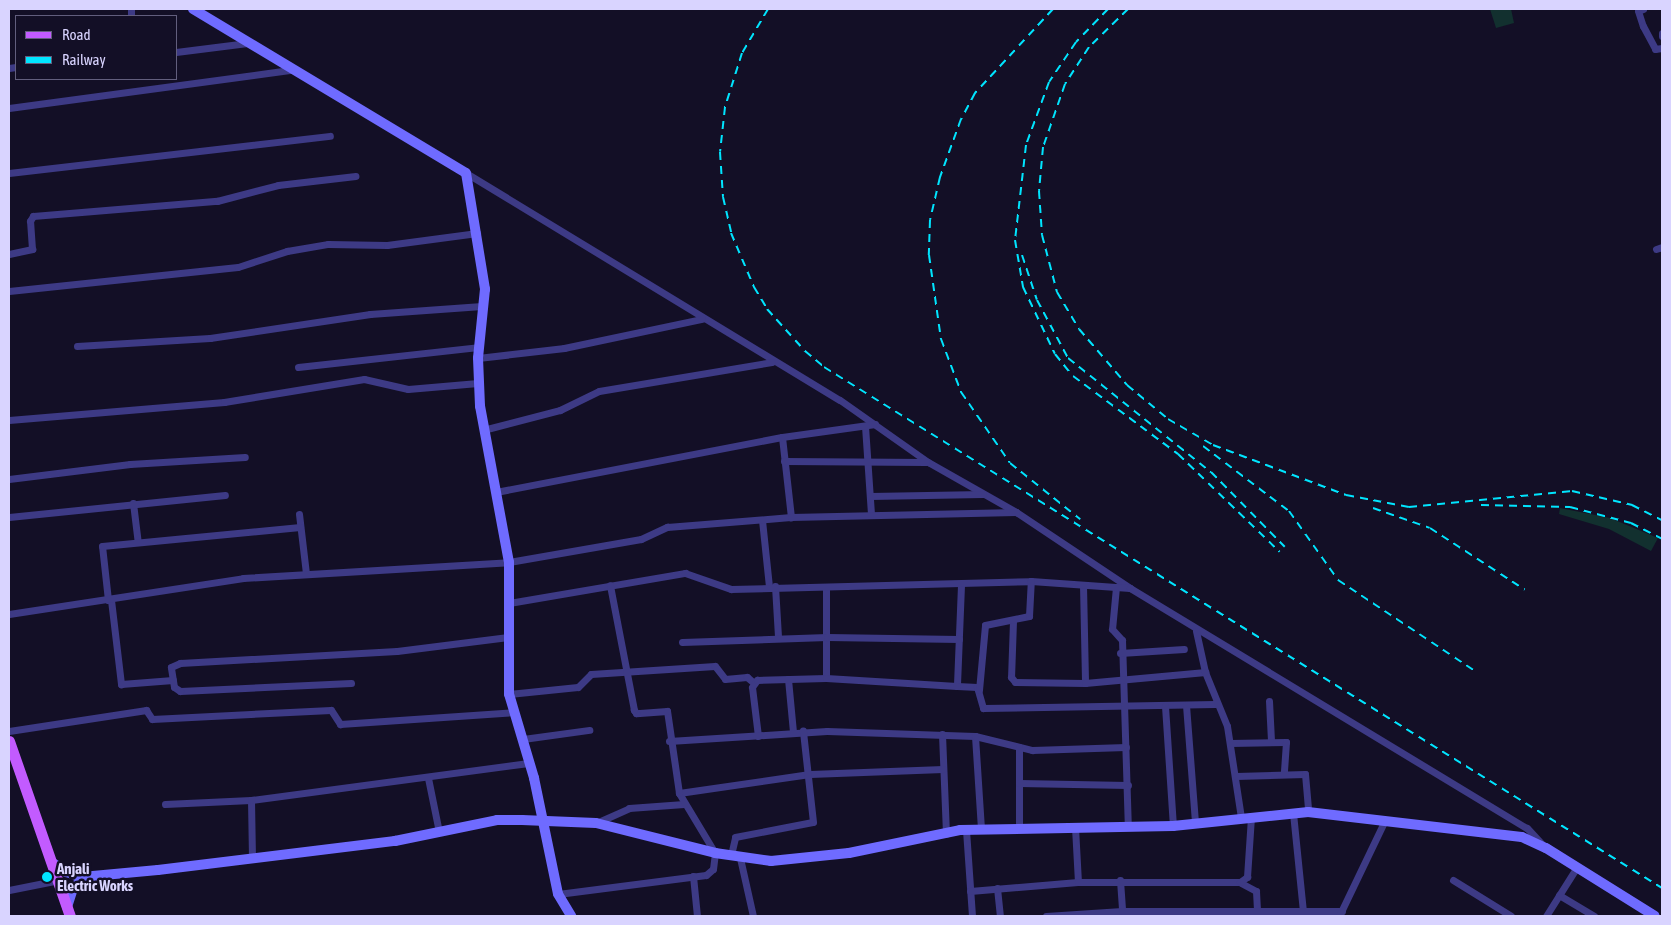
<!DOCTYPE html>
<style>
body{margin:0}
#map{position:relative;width:1671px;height:925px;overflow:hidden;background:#130f26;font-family:"Asap Condensed",sans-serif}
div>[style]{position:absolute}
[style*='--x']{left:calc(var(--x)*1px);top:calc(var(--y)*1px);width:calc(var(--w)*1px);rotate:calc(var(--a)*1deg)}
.green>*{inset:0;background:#12302f}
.street>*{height:7px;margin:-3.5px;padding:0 3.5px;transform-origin:3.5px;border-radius:3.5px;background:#3d3a85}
.secondary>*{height:10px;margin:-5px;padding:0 5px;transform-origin:5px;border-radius:5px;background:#6f6bff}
.primary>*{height:11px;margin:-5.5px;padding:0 5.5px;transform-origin:5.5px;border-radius:5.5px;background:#c25bff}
.rail>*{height:2px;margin-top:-1px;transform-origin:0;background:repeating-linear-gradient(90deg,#00e5ff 0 8px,transparent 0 14px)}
.dots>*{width:14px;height:14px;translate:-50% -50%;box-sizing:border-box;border:2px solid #130f26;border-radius:50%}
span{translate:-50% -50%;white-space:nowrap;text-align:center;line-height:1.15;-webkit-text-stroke:5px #130f26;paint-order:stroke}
.poi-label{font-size:15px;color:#d9d4ff;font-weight:700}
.left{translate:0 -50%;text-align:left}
.frame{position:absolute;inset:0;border:10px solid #d9d4ff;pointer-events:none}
.legend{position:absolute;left:15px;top:15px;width:162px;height:65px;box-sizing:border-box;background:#130f26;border:1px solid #625e7d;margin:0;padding:6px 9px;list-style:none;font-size:15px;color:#d9d4ff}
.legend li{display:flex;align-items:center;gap:10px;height:25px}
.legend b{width:25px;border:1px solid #625e7d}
</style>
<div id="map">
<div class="green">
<i style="clip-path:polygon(1490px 9px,1511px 9px,1514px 23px,1496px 28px)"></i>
<i style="clip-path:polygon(1560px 508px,1610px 518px,1658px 538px,1651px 551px,1609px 529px,1559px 514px)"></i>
</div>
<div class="street">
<i style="--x:131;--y:9;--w:7;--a:90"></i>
<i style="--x:1643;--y:9;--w:5;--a:158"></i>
<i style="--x:1638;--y:11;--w:16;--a:72"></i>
<i style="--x:1643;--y:26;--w:26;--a:62"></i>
<i style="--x:1655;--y:49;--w:7;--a:-8"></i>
<i style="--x:1662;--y:33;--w:3;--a:90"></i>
<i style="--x:176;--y:52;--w:72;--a:-7.2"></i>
<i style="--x:9;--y:68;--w:7;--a:-8"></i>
<i style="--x:9;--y:108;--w:285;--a:-7.7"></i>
<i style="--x:9;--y:173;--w:323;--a:-6.6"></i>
<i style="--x:466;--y:173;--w:437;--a:31.3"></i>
<i style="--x:840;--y:400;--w:108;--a:35.2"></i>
<i style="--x:928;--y:462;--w:101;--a:29.6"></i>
<i style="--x:1016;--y:512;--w:137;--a:33.7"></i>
<i style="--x:1656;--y:249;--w:6;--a:-18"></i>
<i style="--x:9;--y:254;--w:24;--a:-12"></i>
<i style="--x:32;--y:249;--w:28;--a:-94"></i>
<i style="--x:30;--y:221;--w:6;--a:-59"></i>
<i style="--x:33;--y:216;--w:185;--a:-4.7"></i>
<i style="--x:217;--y:201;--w:63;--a:-14.7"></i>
<i style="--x:278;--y:185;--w:78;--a:-6.7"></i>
<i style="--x:9;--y:291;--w:230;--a:-6"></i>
<i style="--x:238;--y:267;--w:52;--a:-18.1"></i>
<i style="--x:287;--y:251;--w:42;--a:-9.7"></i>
<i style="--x:328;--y:244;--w:59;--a:1"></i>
<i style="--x:387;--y:245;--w:91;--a:-7.6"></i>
<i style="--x:77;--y:346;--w:133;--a:-3.4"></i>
<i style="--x:210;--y:338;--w:162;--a:-8.5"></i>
<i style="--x:370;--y:314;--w:112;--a:-4.1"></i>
<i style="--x:478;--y:358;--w:87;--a:-6.6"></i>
<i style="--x:564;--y:348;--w:141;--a:-11.9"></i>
<i style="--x:298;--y:367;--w:181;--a:-6.3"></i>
<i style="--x:9;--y:420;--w:216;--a:-4.8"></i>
<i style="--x:224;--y:402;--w:142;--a:-9.3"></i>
<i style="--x:364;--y:379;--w:45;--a:12.8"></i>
<i style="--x:408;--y:389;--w:70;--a:-4.9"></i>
<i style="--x:865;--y:426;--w:89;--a:86.1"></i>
<i style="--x:483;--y:430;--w:80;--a:-14.6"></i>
<i style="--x:560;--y:410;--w:43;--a:-26"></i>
<i style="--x:599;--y:391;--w:175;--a:-9.5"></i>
<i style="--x:782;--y:437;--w:81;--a:83.6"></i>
<i style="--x:784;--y:461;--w:142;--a:0.4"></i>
<i style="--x:9;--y:479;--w:122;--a:-7.1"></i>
<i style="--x:130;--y:464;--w:115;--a:-3.5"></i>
<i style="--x:496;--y:492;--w:291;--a:-10.9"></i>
<i style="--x:782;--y:437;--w:94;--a:-8"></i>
<i style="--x:870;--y:496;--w:113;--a:-1"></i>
<i style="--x:133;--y:503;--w:38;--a:83"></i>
<i style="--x:299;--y:514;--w:60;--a:83.3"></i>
<i style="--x:9;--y:517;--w:217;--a:-5.8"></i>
<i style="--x:762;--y:520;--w:67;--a:84"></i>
<i style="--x:961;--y:585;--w:101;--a:92.3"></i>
<i style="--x:957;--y:686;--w:20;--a:3"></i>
<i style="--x:977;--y:687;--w:22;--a:74"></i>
<i style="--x:983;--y:708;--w:232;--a:-1"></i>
<i style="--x:1083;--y:585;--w:98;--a:88.8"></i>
<i style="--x:775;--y:586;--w:51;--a:86.6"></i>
<i style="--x:826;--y:587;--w:91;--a:90"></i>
<i style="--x:1116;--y:587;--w:42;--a:95.4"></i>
<i style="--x:1112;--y:629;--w:15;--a:48"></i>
<i style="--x:1122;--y:640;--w:187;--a:88.2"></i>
<i style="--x:108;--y:600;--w:54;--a:-96.3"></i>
<i style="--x:102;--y:546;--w:199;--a:-5.5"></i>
<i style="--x:111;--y:600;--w:85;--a:83.2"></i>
<i style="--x:121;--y:684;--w:52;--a:-4.4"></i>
<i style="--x:509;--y:603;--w:179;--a:-9.7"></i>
<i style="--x:685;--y:573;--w:49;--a:19.2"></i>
<i style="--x:731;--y:589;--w:300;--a:-1.5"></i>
<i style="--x:1031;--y:581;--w:99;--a:4"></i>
<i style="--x:1130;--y:588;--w:464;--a:31.2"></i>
<i style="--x:1527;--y:828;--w:22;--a:47"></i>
<i style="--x:9;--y:614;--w:237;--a:-8.7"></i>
<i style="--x:243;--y:578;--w:266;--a:-3.4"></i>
<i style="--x:509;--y:562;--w:134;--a:-9.9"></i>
<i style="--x:641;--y:539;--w:29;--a:-25"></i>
<i style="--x:667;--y:527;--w:124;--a:-4.6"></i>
<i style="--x:791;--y:517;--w:225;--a:-1.3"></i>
<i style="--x:1013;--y:621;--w:56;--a:92"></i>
<i style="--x:1011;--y:677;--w:6;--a:51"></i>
<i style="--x:1015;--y:682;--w:70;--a:0.8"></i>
<i style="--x:1085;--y:683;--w:121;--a:-5.2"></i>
<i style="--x:1196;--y:631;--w:42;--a:77.6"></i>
<i style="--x:1205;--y:672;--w:58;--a:67.8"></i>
<i style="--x:1227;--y:726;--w:93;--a:81.3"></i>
<i style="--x:682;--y:642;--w:145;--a:-2"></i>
<i style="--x:827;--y:637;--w:132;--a:0.9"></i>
<i style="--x:1120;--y:653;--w:64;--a:-3.6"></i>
<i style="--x:788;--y:679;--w:53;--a:84.6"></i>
<i style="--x:351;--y:683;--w:171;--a:177.3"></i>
<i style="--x:180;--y:691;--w:7;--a:-146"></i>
<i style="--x:174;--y:687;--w:20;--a:-99"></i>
<i style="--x:171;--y:667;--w:10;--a:-24"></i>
<i style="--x:180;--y:663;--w:217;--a:-3.2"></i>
<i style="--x:397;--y:651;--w:112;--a:-7.2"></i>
<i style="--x:979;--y:690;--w:65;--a:-84.7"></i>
<i style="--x:985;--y:625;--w:45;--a:-11.6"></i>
<i style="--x:1029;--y:616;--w:35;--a:-87"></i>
<i style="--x:509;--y:694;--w:69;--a:-5.8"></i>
<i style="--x:578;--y:687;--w:18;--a:-45"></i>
<i style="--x:591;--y:674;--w:124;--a:-3.7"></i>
<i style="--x:715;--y:666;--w:16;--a:52"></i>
<i style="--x:725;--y:679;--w:22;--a:-5"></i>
<i style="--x:747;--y:677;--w:9;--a:41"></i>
<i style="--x:1269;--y:701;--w:40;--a:87.1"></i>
<i style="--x:1186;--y:705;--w:118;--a:85.6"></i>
<i style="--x:1165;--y:706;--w:120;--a:86.2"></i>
<i style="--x:9;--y:731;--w:139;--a:-8.7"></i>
<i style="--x:146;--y:710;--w:11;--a:56"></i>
<i style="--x:152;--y:719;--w:179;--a:-2.9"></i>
<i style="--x:331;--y:710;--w:17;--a:57"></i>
<i style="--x:340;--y:724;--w:175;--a:-3.9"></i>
<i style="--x:942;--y:734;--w:100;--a:87.7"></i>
<i style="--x:758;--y:736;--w:49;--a:-97"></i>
<i style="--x:752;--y:687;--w:9;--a:-54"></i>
<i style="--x:757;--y:680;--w:69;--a:-1.7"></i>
<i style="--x:826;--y:678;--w:131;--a:3.5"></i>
<i style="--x:975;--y:736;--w:93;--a:86.3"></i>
<i style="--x:523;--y:739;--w:67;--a:-7.8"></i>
<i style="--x:669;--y:741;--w:158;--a:-3.6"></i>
<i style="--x:827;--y:731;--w:148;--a:1.9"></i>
<i style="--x:975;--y:736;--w:59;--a:13.8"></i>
<i style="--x:1032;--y:750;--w:94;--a:-1.8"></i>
<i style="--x:1230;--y:743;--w:56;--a:-1"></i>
<i style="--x:1286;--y:742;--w:31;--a:94"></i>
<i style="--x:1019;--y:747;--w:80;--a:90"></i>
<i style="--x:1236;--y:776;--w:69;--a:-1.7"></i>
<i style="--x:1305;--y:774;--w:38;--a:85"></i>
<i style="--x:428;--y:778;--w:55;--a:78.5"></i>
<i style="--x:1019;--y:783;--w:109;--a:1.1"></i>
<i style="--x:679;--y:793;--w:132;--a:-8.3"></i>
<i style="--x:810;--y:774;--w:133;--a:-2.2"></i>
<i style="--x:251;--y:800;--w:57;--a:89"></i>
<i style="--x:165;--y:804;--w:86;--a:-2.7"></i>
<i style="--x:251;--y:800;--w:280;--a:-7.6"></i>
<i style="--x:1293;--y:813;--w:100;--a:84.2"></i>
<i style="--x:596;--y:823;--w:36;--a:-24"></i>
<i style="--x:629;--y:808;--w:55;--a:-4.2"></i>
<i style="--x:1075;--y:827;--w:55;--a:86.9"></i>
<i style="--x:966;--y:830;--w:86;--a:86"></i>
<i style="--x:731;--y:855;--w:18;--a:-77"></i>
<i style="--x:735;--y:837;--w:79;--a:-10.9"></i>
<i style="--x:813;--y:822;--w:92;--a:-96.3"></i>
<i style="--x:740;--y:858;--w:59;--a:77.4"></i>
<i style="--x:693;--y:876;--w:40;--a:84.3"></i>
<i style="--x:1120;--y:880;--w:31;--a:86"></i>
<i style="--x:1453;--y:880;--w:68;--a:31.8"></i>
<i style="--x:1241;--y:883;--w:17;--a:28"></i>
<i style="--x:1256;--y:891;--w:20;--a:87"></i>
<i style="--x:997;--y:888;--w:28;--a:84"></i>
<i style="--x:9;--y:890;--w:46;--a:-11.3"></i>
<i style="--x:970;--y:891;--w:108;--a:-4.8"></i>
<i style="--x:1078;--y:882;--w:162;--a:0"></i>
<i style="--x:1240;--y:882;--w:9;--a:-36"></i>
<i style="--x:1247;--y:877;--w:60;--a:-86.2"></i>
<i style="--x:558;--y:894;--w:149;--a:-7.3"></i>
<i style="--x:706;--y:875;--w:9;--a:-41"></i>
<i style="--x:713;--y:869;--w:16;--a:-83"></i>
<i style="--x:715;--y:853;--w:70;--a:-121"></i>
<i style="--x:679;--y:793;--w:83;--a:-98.3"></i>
<i style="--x:667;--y:711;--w:31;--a:176"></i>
<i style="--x:636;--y:713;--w:4;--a:-124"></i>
<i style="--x:634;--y:710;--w:127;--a:-100.9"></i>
<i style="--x:1559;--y:895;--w:41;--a:31"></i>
<i style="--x:1046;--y:916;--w:76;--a:-3.8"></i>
<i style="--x:1122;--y:911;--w:220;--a:0"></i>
<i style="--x:1339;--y:916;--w:104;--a:-64.4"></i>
<i style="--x:1546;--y:916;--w:58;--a:-57.7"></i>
</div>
<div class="secondary">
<i style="--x:193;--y:9;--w:318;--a:31"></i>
<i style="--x:466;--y:173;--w:118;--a:80.7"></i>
<i style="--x:485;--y:289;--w:69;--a:95.8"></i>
<i style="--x:478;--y:358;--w:48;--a:87.6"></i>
<i style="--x:480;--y:406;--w:159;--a:79.5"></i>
<i style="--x:509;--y:562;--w:132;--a:90"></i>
<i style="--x:509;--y:694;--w:88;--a:73.4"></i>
<i style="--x:534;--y:778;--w:118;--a:78.3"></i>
<i style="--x:558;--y:894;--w:26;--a:59"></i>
<i style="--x:53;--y:863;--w:16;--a:35"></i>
<i style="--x:66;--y:872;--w:17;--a:17"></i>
<i style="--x:82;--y:877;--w:76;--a:-5.3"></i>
<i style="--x:158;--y:870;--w:239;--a:-7"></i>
<i style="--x:395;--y:841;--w:104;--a:-11.6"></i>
<i style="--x:497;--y:820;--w:25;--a:0"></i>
<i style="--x:522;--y:820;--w:74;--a:2.3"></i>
<i style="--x:596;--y:823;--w:123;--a:14.1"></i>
<i style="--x:715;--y:853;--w:57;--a:8.1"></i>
<i style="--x:771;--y:861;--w:78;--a:-5.9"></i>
<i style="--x:849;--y:853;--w:113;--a:-11.7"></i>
<i style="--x:960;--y:830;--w:213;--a:-1.1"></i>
<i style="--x:1173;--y:826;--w:136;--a:-5.9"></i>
<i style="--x:1308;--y:812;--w:215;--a:6.7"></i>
<i style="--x:1522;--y:837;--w:26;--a:25"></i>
<i style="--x:1546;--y:848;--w:128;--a:32"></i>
<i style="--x:67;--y:907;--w:22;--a:-72"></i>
<i style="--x:74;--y:886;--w:18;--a:-29"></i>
</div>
<div class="primary">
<i style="--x:9;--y:741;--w:185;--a:70.8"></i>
</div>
<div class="rail">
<i style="--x:768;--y:9;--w:51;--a:120.6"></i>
<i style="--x:742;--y:53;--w:57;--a:107.5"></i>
<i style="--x:725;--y:107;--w:45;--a:96.3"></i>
<i style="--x:720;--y:152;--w:45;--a:86.2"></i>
<i style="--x:723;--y:197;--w:37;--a:77"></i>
<i style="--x:731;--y:233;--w:59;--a:66.9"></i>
<i style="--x:754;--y:287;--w:26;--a:59"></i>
<i style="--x:767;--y:309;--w:57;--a:47.9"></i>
<i style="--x:805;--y:351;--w:25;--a:40"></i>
<i style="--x:824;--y:367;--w:987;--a:31.87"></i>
<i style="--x:1053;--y:9;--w:115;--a:132.9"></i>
<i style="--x:975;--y:93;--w:30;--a:118"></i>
<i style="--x:961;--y:119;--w:62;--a:109.9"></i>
<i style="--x:940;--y:177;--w:44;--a:103.1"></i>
<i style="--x:930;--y:220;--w:35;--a:92"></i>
<i style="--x:929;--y:255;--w:85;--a:81.9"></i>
<i style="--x:941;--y:339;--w:57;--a:69.3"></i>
<i style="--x:961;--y:392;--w:86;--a:55.4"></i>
<i style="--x:1010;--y:463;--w:90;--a:38.7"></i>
<i style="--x:1108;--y:9;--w:46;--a:134.1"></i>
<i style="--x:1076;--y:42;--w:48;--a:124"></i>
<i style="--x:1049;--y:82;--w:67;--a:110.1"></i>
<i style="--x:1026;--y:145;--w:96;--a:96.6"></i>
<i style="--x:1015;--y:240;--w:48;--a:80.3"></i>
<i style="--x:1023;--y:287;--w:74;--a:64.5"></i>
<i style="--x:1055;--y:354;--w:28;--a:51"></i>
<i style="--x:1073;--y:376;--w:131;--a:36.6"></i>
<i style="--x:1178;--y:454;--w:141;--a:43.9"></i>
<i style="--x:1128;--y:9;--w:54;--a:135.7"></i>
<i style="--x:1089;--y:47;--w:44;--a:123"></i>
<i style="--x:1065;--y:84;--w:67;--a:109.2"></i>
<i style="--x:1043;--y:147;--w:44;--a:95.2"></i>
<i style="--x:1039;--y:191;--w:44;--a:86.1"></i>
<i style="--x:1042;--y:235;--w:59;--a:75.3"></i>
<i style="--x:1057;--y:292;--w:43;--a:59.3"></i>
<i style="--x:1079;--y:329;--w:74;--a:49.4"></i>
<i style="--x:1127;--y:385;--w:53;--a:39.7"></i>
<i style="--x:1168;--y:419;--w:52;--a:30"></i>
<i style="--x:1213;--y:445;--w:142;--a:20.6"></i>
<i style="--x:1346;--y:495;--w:64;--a:10.8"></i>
<i style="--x:1409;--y:507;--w:164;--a:-5.6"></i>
<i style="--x:1572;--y:491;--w:62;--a:13.1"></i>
<i style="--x:1632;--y:505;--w:34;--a:27"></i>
<i style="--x:1022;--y:255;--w:47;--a:71.6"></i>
<i style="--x:1037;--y:300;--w:66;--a:61.9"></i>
<i style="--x:1068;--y:358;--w:183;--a:38.6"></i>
<i style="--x:1211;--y:472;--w:105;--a:45.4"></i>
<i style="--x:1203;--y:446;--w:108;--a:37.1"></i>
<i style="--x:1289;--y:511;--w:85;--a:54.6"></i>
<i style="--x:1338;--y:580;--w:164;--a:33.6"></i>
<i style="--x:1481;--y:505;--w:89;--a:1.3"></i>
<i style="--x:1570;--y:507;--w:63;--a:14.7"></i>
<i style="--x:1631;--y:523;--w:35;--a:27"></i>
<i style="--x:1373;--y:508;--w:60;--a:19.3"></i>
<i style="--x:1430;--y:528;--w:113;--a:33.1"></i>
</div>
<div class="dots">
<i style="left:47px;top:877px;background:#00e5ff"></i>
</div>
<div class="poi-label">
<span class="left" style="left:57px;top:877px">Anjali<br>Electric Works</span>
</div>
<div class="frame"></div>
<ul class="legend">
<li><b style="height:6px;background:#c25bff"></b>Road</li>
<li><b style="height:6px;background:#00e5ff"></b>Railway</li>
</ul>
</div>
